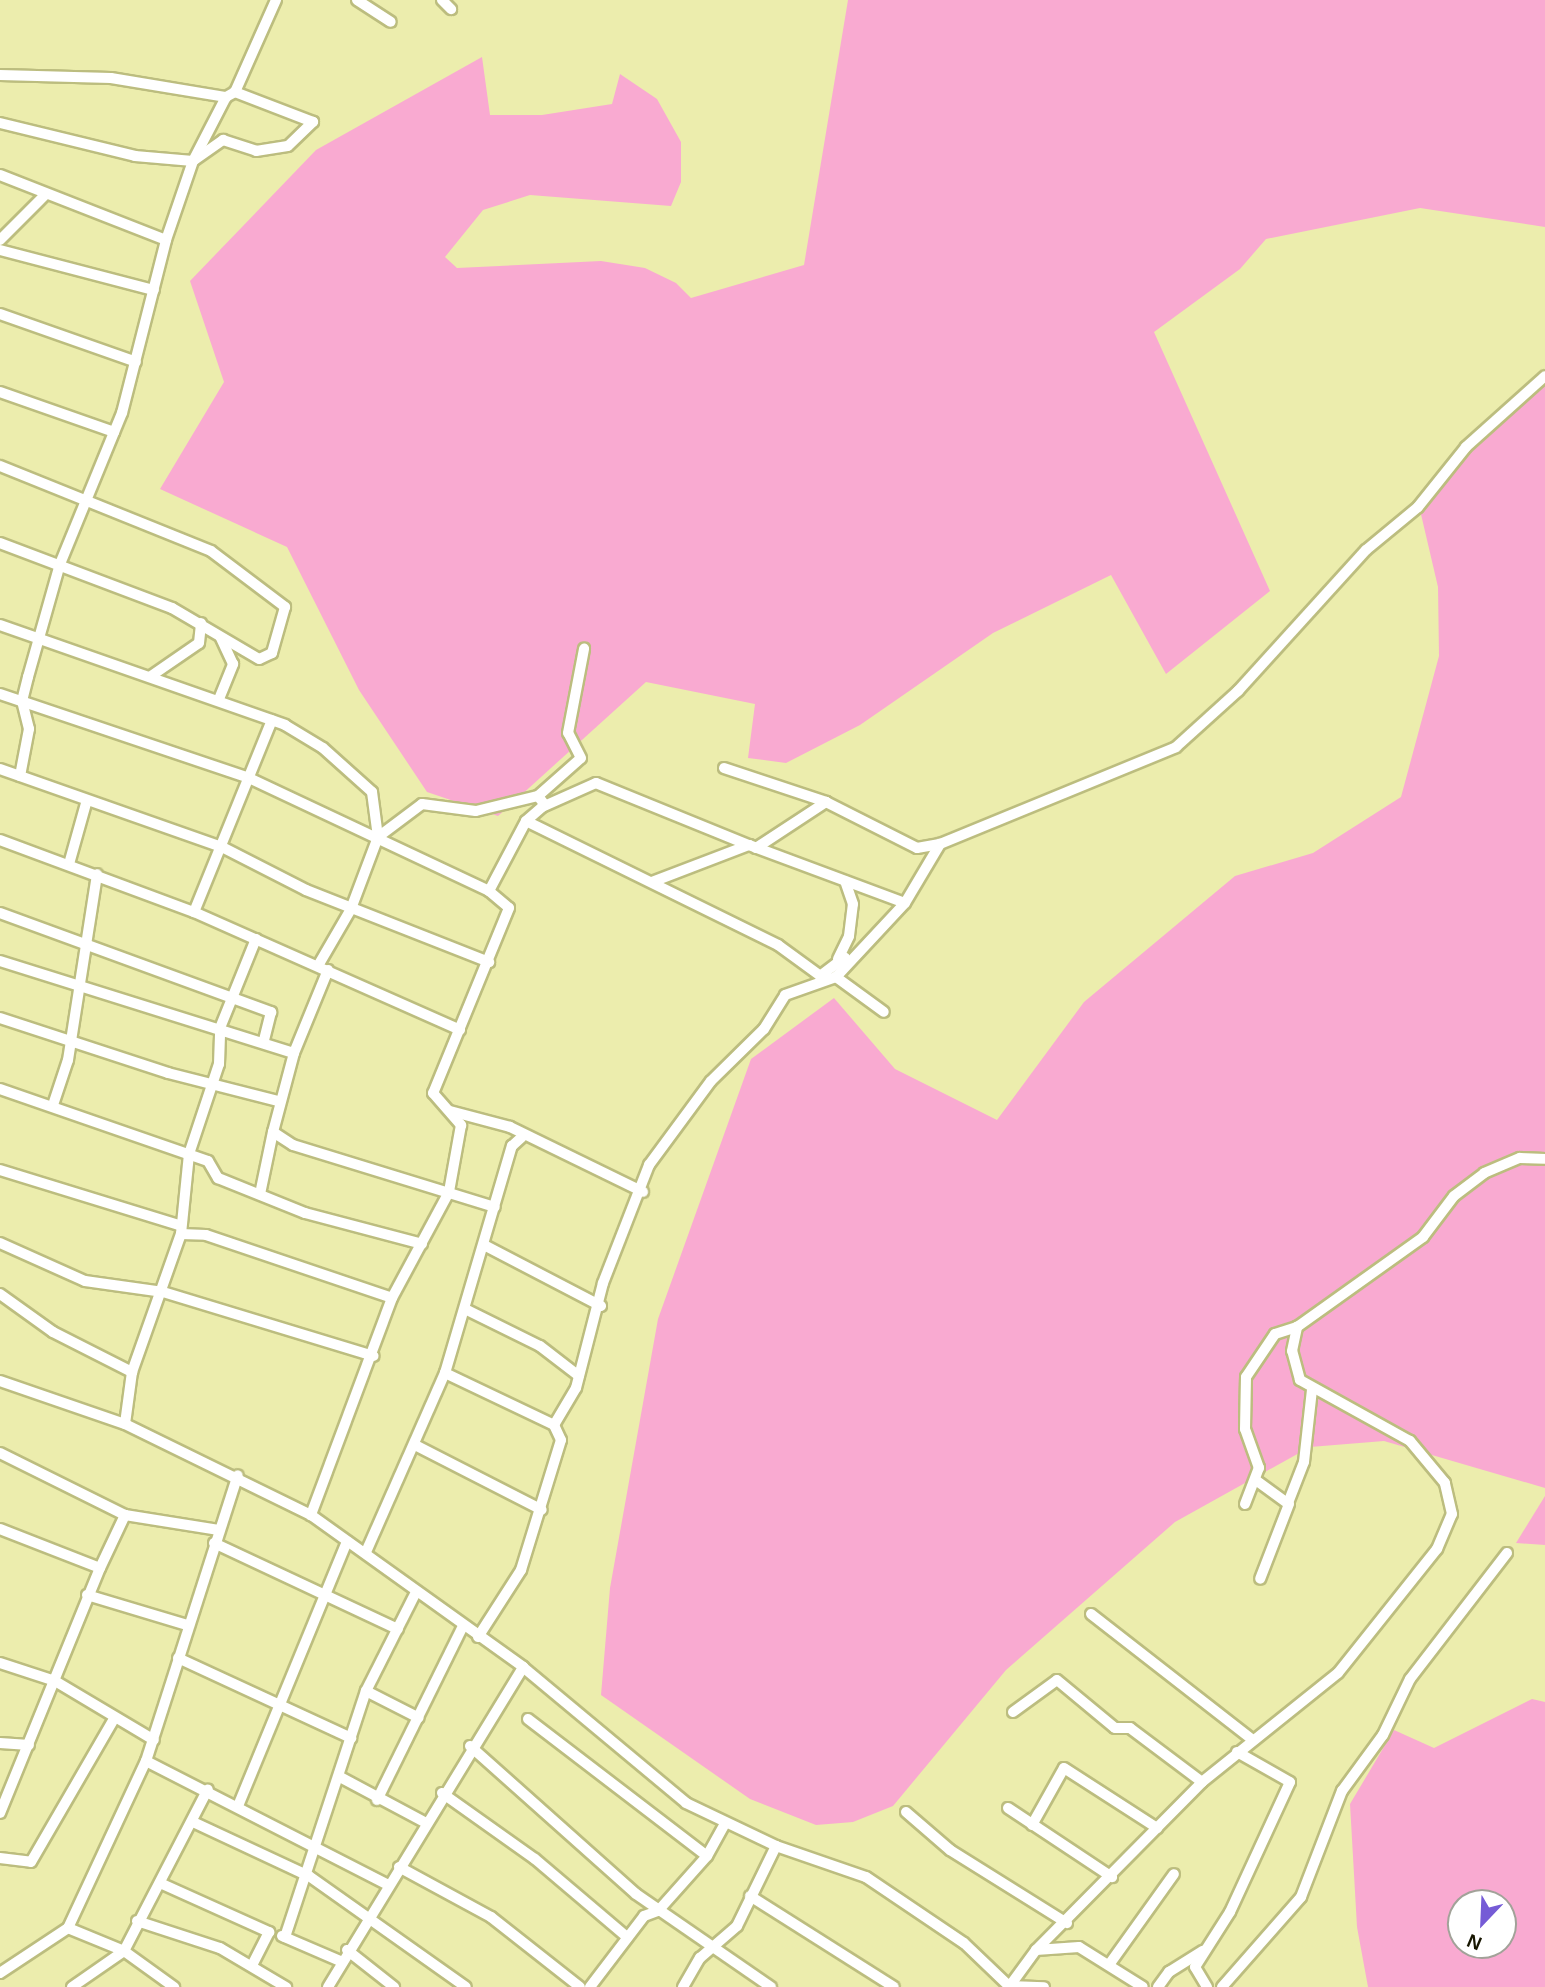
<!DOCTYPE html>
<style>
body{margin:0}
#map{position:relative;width:1545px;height:1987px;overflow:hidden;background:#ecedad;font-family:Helvetica,sans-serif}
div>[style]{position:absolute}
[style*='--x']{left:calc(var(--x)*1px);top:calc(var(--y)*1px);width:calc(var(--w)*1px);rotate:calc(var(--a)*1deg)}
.green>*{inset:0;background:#f9aad1}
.roads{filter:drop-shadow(2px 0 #bcbd7f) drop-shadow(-2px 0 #bcbd7f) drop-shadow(0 2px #bcbd7f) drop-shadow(0 -2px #bcbd7f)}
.minor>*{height:10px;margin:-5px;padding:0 5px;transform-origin:5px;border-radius:5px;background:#fff}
span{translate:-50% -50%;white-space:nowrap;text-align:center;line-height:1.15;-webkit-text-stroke:5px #fff;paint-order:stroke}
.north{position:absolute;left:1447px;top:1889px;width:70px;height:70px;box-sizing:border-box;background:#fff;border:2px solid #a2a299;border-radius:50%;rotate:203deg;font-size:19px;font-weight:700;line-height:28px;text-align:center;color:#171601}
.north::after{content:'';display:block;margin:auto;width:24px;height:32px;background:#755bd6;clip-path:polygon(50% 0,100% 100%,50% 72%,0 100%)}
</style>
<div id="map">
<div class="green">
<i style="clip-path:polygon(848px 0,1545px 0,1545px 227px,1420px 208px,1266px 239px,1240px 269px,1154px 332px,1270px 591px,1166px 674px,1111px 575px,993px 633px,860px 725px,786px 763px,748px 758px,755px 704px,646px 682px,498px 816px,427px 792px,359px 690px,287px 547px,160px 489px,224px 382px,190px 281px,316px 150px,482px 57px,490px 115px,542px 115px,612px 104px,620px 74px,657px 99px,681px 142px,681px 182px,671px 206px,530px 195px,483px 210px,445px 257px,457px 268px,601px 261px,645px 268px,676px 283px,691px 298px,804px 265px)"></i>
<i style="clip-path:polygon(1528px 383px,1545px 386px,1545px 1488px,1384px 1441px,1310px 1447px,1175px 1522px,1006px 1670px,893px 1806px,853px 1822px,816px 1825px,750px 1799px,601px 1695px,610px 1588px,658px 1319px,751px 1059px,834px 998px,895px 1069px,997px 1120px,1084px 1002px,1235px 876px,1313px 853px,1401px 797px,1439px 656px,1438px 587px,1420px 510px)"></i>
<i style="clip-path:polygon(1545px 1496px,1545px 1545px,1516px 1543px)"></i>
<i style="clip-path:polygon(evenodd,1532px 1699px,1545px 1702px,1545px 1987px,1368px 1987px,1357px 1927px,1350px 1804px,1394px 1730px,1434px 1748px,1532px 1699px,1503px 1903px,1503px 1945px,1461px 1945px,1461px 1903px,1503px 1903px)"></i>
</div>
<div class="roads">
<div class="minor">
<i style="--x:357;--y:0;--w:40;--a:32.9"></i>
<i style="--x:442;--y:0;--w:13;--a:45"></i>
<i style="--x:0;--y:75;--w:111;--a:1.5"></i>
<i style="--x:111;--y:78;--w:117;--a:9.4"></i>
<i style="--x:0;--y:123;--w:139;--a:13.7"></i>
<i style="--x:135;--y:156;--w:58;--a:4.9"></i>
<i style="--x:193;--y:161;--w:37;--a:-35"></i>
<i style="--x:223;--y:140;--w:35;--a:18"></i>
<i style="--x:256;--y:151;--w:32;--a:-9"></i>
<i style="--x:288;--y:146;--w:35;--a:-44"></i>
<i style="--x:313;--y:122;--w:84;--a:-159"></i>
<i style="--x:0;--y:175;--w:178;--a:21.4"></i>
<i style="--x:0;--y:240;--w:65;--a:-45"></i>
<i style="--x:0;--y:250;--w:159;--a:14.6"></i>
<i style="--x:0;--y:314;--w:144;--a:19.4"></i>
<i style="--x:0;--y:392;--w:121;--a:19.3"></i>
<i style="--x:0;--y:466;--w:227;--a:21.9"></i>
<i style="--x:211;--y:551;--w:93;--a:37.1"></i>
<i style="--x:285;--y:607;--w:48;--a:105.8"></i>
<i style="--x:272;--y:653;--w:14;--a:155"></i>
<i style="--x:259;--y:659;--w:101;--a:-149.6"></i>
<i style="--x:172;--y:608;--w:184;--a:-159.3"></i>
<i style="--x:0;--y:625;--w:302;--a:19.3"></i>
<i style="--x:285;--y:725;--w:44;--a:31.2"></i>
<i style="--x:323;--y:748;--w:66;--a:41.9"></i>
<i style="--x:372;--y:792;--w:45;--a:82.4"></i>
<i style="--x:378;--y:837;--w:77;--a:110.6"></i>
<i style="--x:351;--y:909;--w:66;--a:120.1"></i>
<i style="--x:151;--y:676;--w:58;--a:-34.5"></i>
<i style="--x:199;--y:643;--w:20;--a:-84"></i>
<i style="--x:0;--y:694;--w:263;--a:18.6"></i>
<i style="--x:249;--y:778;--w:265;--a:25.2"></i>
<i style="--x:489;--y:891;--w:26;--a:40"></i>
<i style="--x:509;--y:908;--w:200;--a:112.3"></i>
<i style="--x:433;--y:1093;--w:43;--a:48.8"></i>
<i style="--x:461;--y:1125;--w:68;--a:100.2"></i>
<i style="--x:449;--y:1192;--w:120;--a:118.3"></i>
<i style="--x:392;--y:1298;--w:232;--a:110.5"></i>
<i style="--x:219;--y:699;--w:38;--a:-68"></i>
<i style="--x:233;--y:664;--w:29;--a:-115"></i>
<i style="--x:724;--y:768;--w:108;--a:18.4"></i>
<i style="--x:826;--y:802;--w:102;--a:26.8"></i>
<i style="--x:917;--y:848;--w:23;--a:-10"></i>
<i style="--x:0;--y:769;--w:235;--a:19.4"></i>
<i style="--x:222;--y:847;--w:94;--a:27.1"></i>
<i style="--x:306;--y:890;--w:197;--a:21.5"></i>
<i style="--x:20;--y:776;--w:48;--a:-79.2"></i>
<i style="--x:29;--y:729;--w:29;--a:-104"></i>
<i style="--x:22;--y:701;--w:25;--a:-76"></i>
<i style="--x:28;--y:677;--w:117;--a:-74.2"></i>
<i style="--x:60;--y:564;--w:163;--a:-67.7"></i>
<i style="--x:122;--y:413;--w:179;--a:-75.7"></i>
<i style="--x:166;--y:240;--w:83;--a:-71.1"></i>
<i style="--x:193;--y:161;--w:72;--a:-62.7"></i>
<i style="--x:226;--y:97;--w:10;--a:-29"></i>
<i style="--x:235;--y:92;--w:101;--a:-66"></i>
<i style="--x:545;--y:805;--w:11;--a:-128"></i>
<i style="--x:538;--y:796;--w:57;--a:-41.5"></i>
<i style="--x:581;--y:758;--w:28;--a:-117"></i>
<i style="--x:568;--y:733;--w:86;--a:-79.2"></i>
<i style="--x:526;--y:821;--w:21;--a:-41"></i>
<i style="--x:542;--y:807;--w:59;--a:-24"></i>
<i style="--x:596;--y:783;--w:165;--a:22.1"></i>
<i style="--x:378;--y:837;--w:55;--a:-36.9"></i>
<i style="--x:422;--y:804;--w:54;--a:7.4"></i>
<i style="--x:476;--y:811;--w:64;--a:-13.6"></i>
<i style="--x:0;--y:840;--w:207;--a:20.4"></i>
<i style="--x:194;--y:912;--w:291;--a:23.9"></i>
<i style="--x:756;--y:848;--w:84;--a:-33.3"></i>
<i style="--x:69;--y:864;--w:66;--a:-74.3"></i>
<i style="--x:652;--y:882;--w:104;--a:-20.9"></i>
<i style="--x:749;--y:845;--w:166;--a:20.4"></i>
<i style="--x:489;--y:891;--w:79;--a:-62.1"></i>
<i style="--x:526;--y:821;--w:281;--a:26.2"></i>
<i style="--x:778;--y:945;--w:59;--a:36.1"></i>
<i style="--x:194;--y:912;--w:207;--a:-67.9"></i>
<i style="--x:0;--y:913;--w:289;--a:20.1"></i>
<i style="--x:271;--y:1012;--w:32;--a:104"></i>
<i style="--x:838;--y:959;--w:25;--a:-64"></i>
<i style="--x:849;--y:936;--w:32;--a:-83"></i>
<i style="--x:853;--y:904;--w:24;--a:-109"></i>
<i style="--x:0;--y:961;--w:308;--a:17.4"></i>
<i style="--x:328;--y:970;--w:90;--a:112.3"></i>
<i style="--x:294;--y:1053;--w:82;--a:104.9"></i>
<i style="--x:273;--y:1132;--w:24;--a:33"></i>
<i style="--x:293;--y:1145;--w:211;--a:17.1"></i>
<i style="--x:820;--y:976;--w:31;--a:-37"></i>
<i style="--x:836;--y:977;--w:59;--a:36.1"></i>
<i style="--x:0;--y:1018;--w:177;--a:18.1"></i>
<i style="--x:168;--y:1073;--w:114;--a:14.3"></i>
<i style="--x:0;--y:1089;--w:220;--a:19.1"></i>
<i style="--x:208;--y:1161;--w:20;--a:60"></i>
<i style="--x:218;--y:1178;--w:94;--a:21.9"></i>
<i style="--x:305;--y:1213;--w:121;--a:14.8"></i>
<i style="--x:53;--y:1105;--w:47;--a:-71.6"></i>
<i style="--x:68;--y:1060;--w:188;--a:-81.1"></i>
<i style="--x:450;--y:1111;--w:62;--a:14.9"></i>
<i style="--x:510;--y:1127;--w:148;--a:26"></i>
<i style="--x:0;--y:1170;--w:187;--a:17.1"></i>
<i style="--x:260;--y:1194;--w:63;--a:-78.2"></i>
<i style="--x:181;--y:1234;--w:25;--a:2"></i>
<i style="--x:206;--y:1235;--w:196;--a:18.7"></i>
<i style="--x:0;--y:1243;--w:93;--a:24.1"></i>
<i style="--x:85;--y:1281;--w:79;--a:8"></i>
<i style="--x:163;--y:1292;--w:220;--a:16.9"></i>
<i style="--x:484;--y:1245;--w:132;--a:27.5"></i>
<i style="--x:0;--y:1294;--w:65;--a:35.6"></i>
<i style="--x:53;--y:1332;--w:89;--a:26.9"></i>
<i style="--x:132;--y:1372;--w:52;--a:97.7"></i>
<i style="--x:125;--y:1424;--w:207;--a:26.1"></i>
<i style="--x:311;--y:1515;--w:261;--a:35.6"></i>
<i style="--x:523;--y:1667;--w:212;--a:39.8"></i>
<i style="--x:686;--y:1803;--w:100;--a:25.5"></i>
<i style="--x:776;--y:1846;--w:95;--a:19"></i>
<i style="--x:866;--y:1877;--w:118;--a:34"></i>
<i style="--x:964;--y:1943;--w:62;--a:43.7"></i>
<i style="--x:1009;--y:1986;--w:35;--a:2"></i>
<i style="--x:467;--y:1310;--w:81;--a:26.3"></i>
<i style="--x:540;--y:1346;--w:49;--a:37.6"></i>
<i style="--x:132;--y:1372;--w:146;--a:-70.5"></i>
<i style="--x:181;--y:1234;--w:80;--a:-84.3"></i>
<i style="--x:189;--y:1154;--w:95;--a:-71.6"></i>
<i style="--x:219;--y:1064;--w:36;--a:-88"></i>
<i style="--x:220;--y:1028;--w:96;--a:-68"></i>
<i style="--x:445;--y:1373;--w:121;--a:25.5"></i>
<i style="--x:0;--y:1381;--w:132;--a:19"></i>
<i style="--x:417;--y:1446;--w:140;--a:27.1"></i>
<i style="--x:0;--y:1453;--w:140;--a:26.4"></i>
<i style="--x:125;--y:1515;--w:95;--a:9.1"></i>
<i style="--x:1257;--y:1481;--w:39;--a:36"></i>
<i style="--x:1289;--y:1504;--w:80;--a:111.1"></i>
<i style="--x:1288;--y:1503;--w:44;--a:-68.7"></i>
<i style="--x:1304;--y:1462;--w:72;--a:-83.7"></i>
<i style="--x:1245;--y:1504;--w:39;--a:-69"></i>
<i style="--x:1259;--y:1468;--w:41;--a:-109.7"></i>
<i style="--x:1245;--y:1429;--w:52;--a:-88.9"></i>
<i style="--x:1246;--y:1377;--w:52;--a:-56"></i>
<i style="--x:1275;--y:1334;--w:23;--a:-18"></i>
<i style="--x:0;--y:1529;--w:107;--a:21.3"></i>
<i style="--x:100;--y:1568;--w:59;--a:-64.7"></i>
<i style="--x:214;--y:1543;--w:203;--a:25.1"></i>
<i style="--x:366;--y:1552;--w:196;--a:-66.2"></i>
<i style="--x:445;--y:1373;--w:237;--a:-73.6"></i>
<i style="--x:512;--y:1146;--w:13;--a:-42"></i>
<i style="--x:87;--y:1595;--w:104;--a:16.7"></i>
<i style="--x:1091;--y:1614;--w:202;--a:37.9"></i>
<i style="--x:478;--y:1637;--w:80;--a:-57.3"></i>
<i style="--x:521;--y:1570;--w:136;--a:-72.9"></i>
<i style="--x:561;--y:1440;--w:17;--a:-115"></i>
<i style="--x:554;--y:1425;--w:43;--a:-59.3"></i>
<i style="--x:576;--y:1388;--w:108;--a:-75.6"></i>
<i style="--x:603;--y:1283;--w:127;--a:-68.7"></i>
<i style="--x:649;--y:1165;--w:104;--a:-53.6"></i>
<i style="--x:711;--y:1081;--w:74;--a:-44.5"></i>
<i style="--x:764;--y:1029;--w:40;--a:-58"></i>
<i style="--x:785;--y:995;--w:54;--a:-19.4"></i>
<i style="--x:836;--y:977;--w:101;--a:-47"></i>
<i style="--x:905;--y:903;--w:69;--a:-59.3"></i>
<i style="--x:940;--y:844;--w:255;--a:-22.3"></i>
<i style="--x:1176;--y:747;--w:84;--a:-42.1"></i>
<i style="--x:1238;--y:691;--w:190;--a:-47.8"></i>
<i style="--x:1366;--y:550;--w:67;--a:-39.6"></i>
<i style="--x:1418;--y:507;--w:77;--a:-51.3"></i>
<i style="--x:1466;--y:447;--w:106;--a:-41.9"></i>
<i style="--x:178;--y:1658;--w:191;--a:24.8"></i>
<i style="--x:0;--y:1663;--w:58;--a:18.1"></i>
<i style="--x:55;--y:1681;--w:115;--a:30.8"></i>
<i style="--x:366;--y:1691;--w:59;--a:27"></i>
<i style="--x:1013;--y:1712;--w:54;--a:-36"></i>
<i style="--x:1057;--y:1680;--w:75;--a:39.6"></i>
<i style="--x:1115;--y:1728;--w:15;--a:0"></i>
<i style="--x:1130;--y:1728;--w:90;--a:36.9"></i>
<i style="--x:528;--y:1719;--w:225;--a:37.4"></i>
<i style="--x:0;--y:1743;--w:29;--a:4"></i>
<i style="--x:470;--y:1746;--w:222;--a:41.7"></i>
<i style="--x:636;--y:1894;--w:164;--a:34.6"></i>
<i style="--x:146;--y:1761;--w:270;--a:27.1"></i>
<i style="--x:340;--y:1777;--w:98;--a:28.1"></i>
<i style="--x:442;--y:1793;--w:114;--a:35.4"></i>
<i style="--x:535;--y:1859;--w:121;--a:40.3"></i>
<i style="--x:377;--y:1800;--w:192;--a:-63.7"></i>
<i style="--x:238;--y:1806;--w:286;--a:-67.6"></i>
<i style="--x:1008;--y:1808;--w:125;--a:33.6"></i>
<i style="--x:906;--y:1812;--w:58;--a:40.8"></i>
<i style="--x:950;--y:1850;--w:138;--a:32"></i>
<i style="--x:0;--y:1813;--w:265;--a:-67.8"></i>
<i style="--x:193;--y:1822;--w:128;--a:25"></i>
<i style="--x:309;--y:1876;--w:192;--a:35.3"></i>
<i style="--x:1032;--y:1825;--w:65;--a:-60.7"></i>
<i style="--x:1064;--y:1768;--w:111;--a:32.8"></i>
<i style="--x:0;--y:1858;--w:31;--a:7"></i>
<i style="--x:31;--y:1862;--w:165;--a:-59.9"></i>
<i style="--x:399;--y:1867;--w:105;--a:28.5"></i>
<i style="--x:491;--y:1917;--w:113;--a:38.2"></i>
<i style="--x:160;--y:1883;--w:120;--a:24.2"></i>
<i style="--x:269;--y:1932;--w:35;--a:117"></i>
<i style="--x:750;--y:1896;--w:170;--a:32.3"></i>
<i style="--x:137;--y:1921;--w:87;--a:18"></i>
<i style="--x:220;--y:1948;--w:77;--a:30.6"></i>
<i style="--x:68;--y:1928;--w:61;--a:22.3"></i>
<i style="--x:124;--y:1951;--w:62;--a:35.8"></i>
<i style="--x:282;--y:1936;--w:63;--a:23.3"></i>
<i style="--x:285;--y:1937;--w:259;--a:-71.8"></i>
<i style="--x:366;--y:1691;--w:111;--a:-63.2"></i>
<i style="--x:347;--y:1950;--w:60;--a:38.2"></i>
<i style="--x:1036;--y:1950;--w:43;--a:-4"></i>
<i style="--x:1079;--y:1947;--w:75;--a:32"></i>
<i style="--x:1111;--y:1962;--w:108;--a:-54.4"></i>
<i style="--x:0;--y:1973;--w:82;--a:-33.5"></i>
<i style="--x:68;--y:1928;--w:184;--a:-65"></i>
<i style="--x:146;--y:1761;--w:300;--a:-72.2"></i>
<i style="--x:72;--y:1987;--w:63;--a:-34.7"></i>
<i style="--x:124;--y:1951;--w:182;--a:-62.6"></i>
<i style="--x:328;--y:1987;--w:375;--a:-58.6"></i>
<i style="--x:590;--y:1987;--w:89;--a:-52.7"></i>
<i style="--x:644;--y:1916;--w:15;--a:-20"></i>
<i style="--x:658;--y:1911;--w:74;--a:-48.3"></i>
<i style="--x:707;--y:1856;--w:37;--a:-61"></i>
<i style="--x:683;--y:1987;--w:34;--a:-60"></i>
<i style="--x:700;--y:1958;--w:49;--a:-40.9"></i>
<i style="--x:737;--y:1926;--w:89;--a:-64"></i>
<i style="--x:1009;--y:1987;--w:46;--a:-53.9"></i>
<i style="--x:1036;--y:1950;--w:236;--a:-45.3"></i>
<i style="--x:1202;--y:1782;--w:174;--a:-38.7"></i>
<i style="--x:1338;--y:1673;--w:159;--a:-51.4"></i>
<i style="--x:1437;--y:1549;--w:38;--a:-67"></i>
<i style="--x:1452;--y:1514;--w:32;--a:-103"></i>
<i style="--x:1445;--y:1483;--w:55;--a:-129.8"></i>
<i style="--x:1410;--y:1441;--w:126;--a:-151"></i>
<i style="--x:1300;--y:1380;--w:30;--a:-105"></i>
<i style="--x:1292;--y:1351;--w:25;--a:-78"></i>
<i style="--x:1297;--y:1327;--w:155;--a:-35.5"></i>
<i style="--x:1423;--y:1237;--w:51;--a:-52.9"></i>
<i style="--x:1454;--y:1196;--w:38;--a:-37"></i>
<i style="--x:1484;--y:1173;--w:39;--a:-23"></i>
<i style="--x:1520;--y:1158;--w:25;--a:2"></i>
<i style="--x:1158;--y:1987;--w:19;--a:-54"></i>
<i style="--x:1169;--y:1972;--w:40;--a:-32"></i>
<i style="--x:1207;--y:1987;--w:23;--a:-121"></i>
<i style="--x:1195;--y:1967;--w:65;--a:-57.5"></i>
<i style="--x:1230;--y:1912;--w:143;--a:-65.2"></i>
<i style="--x:1290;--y:1782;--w:61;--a:-150.5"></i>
<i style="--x:1222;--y:1987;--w:120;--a:-48.7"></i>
<i style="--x:1301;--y:1897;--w:114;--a:-68.9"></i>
<i style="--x:1342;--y:1791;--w:69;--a:-53.8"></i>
<i style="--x:1383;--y:1735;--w:62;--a:-64.3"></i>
<i style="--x:1410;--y:1679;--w:159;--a:-52.4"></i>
</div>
</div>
<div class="north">N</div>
</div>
